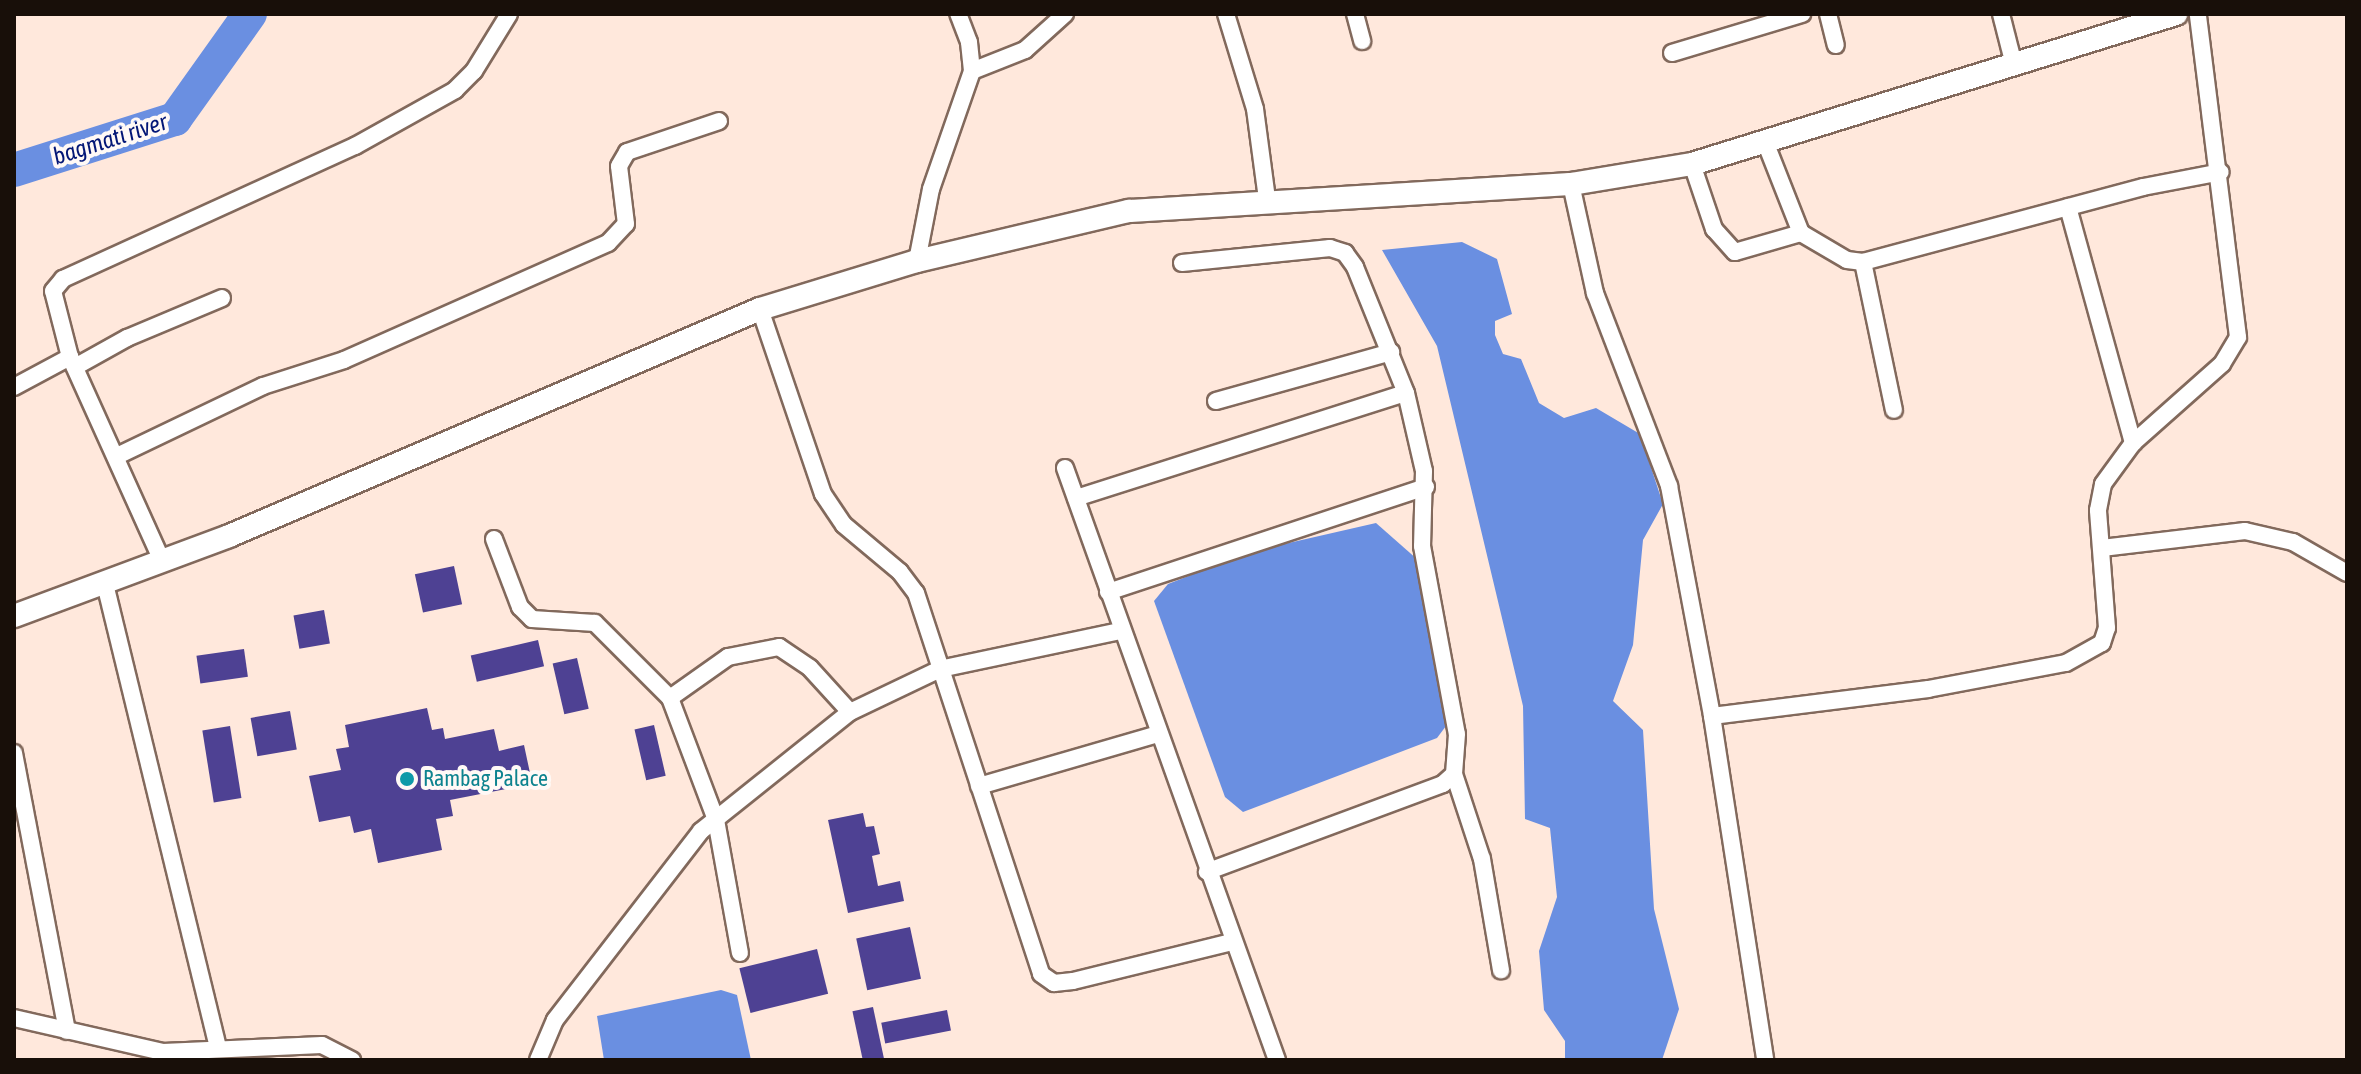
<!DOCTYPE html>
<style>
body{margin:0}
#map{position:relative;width:2361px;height:1074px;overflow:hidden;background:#ffe8dc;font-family:"Asap Condensed",sans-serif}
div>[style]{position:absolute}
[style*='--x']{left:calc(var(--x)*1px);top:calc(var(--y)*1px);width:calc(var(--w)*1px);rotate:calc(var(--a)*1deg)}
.water>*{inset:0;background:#6a8fe1}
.river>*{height:34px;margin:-17px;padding:0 17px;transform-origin:17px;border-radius:17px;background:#6a8fe1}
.building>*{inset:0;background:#4e4193;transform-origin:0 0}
.roads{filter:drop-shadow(2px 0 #82695c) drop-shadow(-2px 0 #82695c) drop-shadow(0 2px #82695c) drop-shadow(0 -2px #82695c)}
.minor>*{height:16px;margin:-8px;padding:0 8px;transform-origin:8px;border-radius:8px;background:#fff}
.tertiary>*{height:22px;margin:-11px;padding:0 11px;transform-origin:11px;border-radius:11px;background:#fff}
.dots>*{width:22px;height:22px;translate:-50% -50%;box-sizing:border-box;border:4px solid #fff9f6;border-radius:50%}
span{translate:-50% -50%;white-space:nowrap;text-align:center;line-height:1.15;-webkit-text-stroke:8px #fff9f6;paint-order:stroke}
.culture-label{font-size:22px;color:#0d838f}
.left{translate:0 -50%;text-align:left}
.water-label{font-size:24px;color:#031676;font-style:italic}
.frame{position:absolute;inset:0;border:16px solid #180f09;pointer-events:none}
</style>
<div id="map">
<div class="water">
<i style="clip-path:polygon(1462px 242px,1497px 259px,1512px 314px,1495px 321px,1495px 335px,1503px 354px,1521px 359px,1539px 403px,1564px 418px,1596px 408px,1640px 434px,1663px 504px,1643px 540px,1633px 645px,1613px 701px,1643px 730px,1654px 909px,1679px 1009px,1662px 1060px,1565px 1060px,1565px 1041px,1544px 1010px,1539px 951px,1557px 897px,1550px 828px,1525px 819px,1523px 706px,1437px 346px,1382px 250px)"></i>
<i style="clip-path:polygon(1376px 523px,1418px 560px,1446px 726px,1437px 738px,1243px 812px,1225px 797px,1154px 601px,1168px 584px,1253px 551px)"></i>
<i style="clip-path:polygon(721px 990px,737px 995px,751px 1060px,604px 1060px,597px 1016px)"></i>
</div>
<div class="river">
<i style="--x:14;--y:170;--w:169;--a:-17.6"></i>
<i style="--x:175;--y:119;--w:129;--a:-54.5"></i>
</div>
<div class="building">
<i style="left:454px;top:566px;width:39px;height:40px;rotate:78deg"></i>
<i style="left:324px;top:610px;width:34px;height:31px;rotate:80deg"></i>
<i style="left:538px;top:640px;width:27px;height:69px;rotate:77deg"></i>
<i style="left:244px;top:649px;width:28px;height:48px;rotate:82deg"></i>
<i style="left:577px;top:658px;width:52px;height:25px;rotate:77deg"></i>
<i style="clip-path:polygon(427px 708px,432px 730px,443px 728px,445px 739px,494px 729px,499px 751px,524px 745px,530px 773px,505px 779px,506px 789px,450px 800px,453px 816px,436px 819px,442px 850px,378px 863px,371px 829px,354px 833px,350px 816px,319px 822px,309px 776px,341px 770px,336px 749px,349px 747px,345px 725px)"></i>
<i style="left:290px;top:711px;width:39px;height:40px;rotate:80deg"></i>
<i style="left:654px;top:725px;width:52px;height:20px;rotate:77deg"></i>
<i style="left:230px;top:726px;width:73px;height:28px;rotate:81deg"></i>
<i style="clip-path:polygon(863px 813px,866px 827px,874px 826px,880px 854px,872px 856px,878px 886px,900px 881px,904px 901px,848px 913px,828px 820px)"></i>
<i style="left:910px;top:927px;width:53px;height:55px;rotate:78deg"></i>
<i style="left:817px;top:949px;width:46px;height:80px;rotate:76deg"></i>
<i style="left:873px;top:1007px;width:54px;height:21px;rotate:78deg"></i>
<i style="left:947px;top:1010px;width:21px;height:67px;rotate:79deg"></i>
</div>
<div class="roads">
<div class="minor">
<i style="--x:1226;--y:14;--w:99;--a:73"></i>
<i style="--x:1255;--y:109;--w:91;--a:82.4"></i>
<i style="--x:1355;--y:14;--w:28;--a:75"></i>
<i style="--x:1828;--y:14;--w:32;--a:76"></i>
<i style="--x:2001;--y:14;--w:49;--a:75.7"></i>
<i style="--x:1672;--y:53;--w:136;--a:-16.7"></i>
<i style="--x:972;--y:71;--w:57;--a:-21.6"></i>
<i style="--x:1025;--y:50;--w:54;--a:-42"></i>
<i style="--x:1766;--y:144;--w:96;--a:68.5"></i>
<i style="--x:1801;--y:233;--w:53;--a:30.4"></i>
<i style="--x:1847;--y:260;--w:16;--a:7"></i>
<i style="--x:1863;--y:262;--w:290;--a:-15"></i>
<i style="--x:2143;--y:187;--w:79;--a:-10.9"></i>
<i style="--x:1692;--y:164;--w:69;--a:71.3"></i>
<i style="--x:1714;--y:229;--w:31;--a:48"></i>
<i style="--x:1735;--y:252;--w:69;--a:-16.1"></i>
<i style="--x:1571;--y:184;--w:112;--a:77.6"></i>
<i style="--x:1595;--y:293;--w:207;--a:69"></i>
<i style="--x:1669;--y:486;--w:234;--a:79.4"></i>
<i style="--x:1712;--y:716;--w:348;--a:81.2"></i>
<i style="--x:2068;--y:207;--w:245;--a:74.6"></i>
<i style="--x:917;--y:261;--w:73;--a:-79"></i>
<i style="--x:931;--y:189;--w:125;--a:-70.8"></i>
<i style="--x:972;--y:71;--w:29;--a:-96"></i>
<i style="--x:969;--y:42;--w:30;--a:-111"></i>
<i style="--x:1863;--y:262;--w:151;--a:78.2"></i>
<i style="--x:1182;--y:263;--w:149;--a:-5.8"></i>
<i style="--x:1330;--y:248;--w:16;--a:18"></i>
<i style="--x:1345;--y:253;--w:17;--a:54"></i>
<i style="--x:1355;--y:267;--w:136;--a:68"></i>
<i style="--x:1406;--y:393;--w:80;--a:77"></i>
<i style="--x:1424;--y:471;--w:75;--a:91.5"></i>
<i style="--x:1422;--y:546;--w:191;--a:79.5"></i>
<i style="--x:1457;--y:734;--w:40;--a:94.3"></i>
<i style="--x:1454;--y:774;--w:15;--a:138"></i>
<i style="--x:1443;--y:784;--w:252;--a:159.6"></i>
<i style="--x:760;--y:309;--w:195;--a:71.2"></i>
<i style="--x:823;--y:494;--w:37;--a:56"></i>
<i style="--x:844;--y:525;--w:73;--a:40"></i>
<i style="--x:900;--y:572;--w:26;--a:53"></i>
<i style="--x:916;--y:593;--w:401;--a:71.8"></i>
<i style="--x:1041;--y:974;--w:16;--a:35"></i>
<i style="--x:1054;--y:983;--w:19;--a:-6"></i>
<i style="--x:1073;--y:981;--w:164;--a:-13.8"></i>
<i style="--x:75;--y:367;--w:60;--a:-29.1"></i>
<i style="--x:127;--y:338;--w:103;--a:-22.8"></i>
<i style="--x:14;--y:387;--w:64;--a:-28.2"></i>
<i style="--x:1216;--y:401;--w:182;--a:-15.6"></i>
<i style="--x:117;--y:456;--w:162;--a:-25.6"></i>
<i style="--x:263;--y:386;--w:85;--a:-17.8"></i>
<i style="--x:344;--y:360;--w:289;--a:-23.9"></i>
<i style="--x:608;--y:243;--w:26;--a:-47"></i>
<i style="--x:626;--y:224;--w:58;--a:-96.9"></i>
<i style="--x:619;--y:166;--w:16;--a:-60"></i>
<i style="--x:627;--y:152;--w:97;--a:-18.6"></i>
<i style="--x:1065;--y:468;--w:629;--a:70.3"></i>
<i style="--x:1076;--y:498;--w:346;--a:-17.7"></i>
<i style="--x:494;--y:539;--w:73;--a:69.1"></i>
<i style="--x:520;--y:607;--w:17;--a:45"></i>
<i style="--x:532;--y:619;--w:63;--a:3.6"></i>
<i style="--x:595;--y:623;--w:106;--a:45"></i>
<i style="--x:670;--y:698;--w:130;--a:69.3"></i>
<i style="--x:716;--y:820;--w:135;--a:79.8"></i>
<i style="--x:2102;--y:548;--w:144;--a:-6.8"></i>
<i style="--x:2245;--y:531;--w:49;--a:12.9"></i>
<i style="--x:2293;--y:542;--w:62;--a:29.9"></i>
<i style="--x:163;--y:563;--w:226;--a:-114.3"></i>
<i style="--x:70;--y:357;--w:68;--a:-104.4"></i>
<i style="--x:53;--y:291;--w:16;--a:-50"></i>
<i style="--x:63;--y:279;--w:321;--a:-24.5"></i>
<i style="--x:355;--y:146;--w:115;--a:-29.2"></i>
<i style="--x:455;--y:90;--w:27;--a:-45"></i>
<i style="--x:474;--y:71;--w:67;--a:-58.4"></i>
<i style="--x:105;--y:584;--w:477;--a:76.3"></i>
<i style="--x:1108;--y:592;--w:335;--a:-18.3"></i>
<i style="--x:670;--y:698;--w:71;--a:-35.3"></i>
<i style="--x:728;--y:657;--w:52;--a:-11.1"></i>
<i style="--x:779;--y:647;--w:37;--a:34"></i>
<i style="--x:810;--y:668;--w:59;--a:47.7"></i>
<i style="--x:1712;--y:716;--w:218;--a:-7.1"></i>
<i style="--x:1928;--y:689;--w:140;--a:-10.7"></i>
<i style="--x:2066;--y:663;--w:41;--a:-29.1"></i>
<i style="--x:2102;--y:643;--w:16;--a:-72"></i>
<i style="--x:2107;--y:628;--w:118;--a:-94.4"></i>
<i style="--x:2098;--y:510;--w:26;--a:-79"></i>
<i style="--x:2103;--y:484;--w:51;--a:-53.8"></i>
<i style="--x:2133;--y:443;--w:119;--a:-41.6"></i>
<i style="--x:2222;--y:364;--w:31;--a:-59"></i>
<i style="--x:2238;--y:337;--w:325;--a:-97.1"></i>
<i style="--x:14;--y:753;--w:283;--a:79.2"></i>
<i style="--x:1454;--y:774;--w:89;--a:71.8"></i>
<i style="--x:1482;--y:859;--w:113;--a:80.3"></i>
<i style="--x:979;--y:786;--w:186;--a:-16.2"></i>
<i style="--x:14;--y:1018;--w:153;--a:12.9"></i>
<i style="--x:163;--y:1052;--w:159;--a:-2.5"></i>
<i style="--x:322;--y:1045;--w:34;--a:27"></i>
<i style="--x:538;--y:1060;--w:43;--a:-67"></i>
<i style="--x:555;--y:1020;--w:239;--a:-52.3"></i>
<i style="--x:701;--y:831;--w:191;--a:-38.6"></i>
<i style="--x:850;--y:712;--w:100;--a:-25.5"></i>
<i style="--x:940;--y:669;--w:185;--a:-11.9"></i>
</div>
<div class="tertiary">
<i style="--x:14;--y:616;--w:229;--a:-20.4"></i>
<i style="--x:229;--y:536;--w:577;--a:-23.15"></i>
<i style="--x:760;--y:309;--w:164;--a:-17"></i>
<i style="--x:917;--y:261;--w:218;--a:-13.3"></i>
<i style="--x:1129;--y:211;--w:443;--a:-3.5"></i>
<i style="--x:1571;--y:184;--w:123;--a:-9.4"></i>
<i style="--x:1692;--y:164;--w:507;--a:-17.22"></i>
</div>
</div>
<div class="dots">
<i style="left:407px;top:779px;background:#0f9aa8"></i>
</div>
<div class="culture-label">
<span class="left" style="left:423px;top:779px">Rambag Palace</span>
</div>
<div class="water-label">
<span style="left:110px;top:139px;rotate:-18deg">bagmati river</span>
</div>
<div class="frame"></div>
</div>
